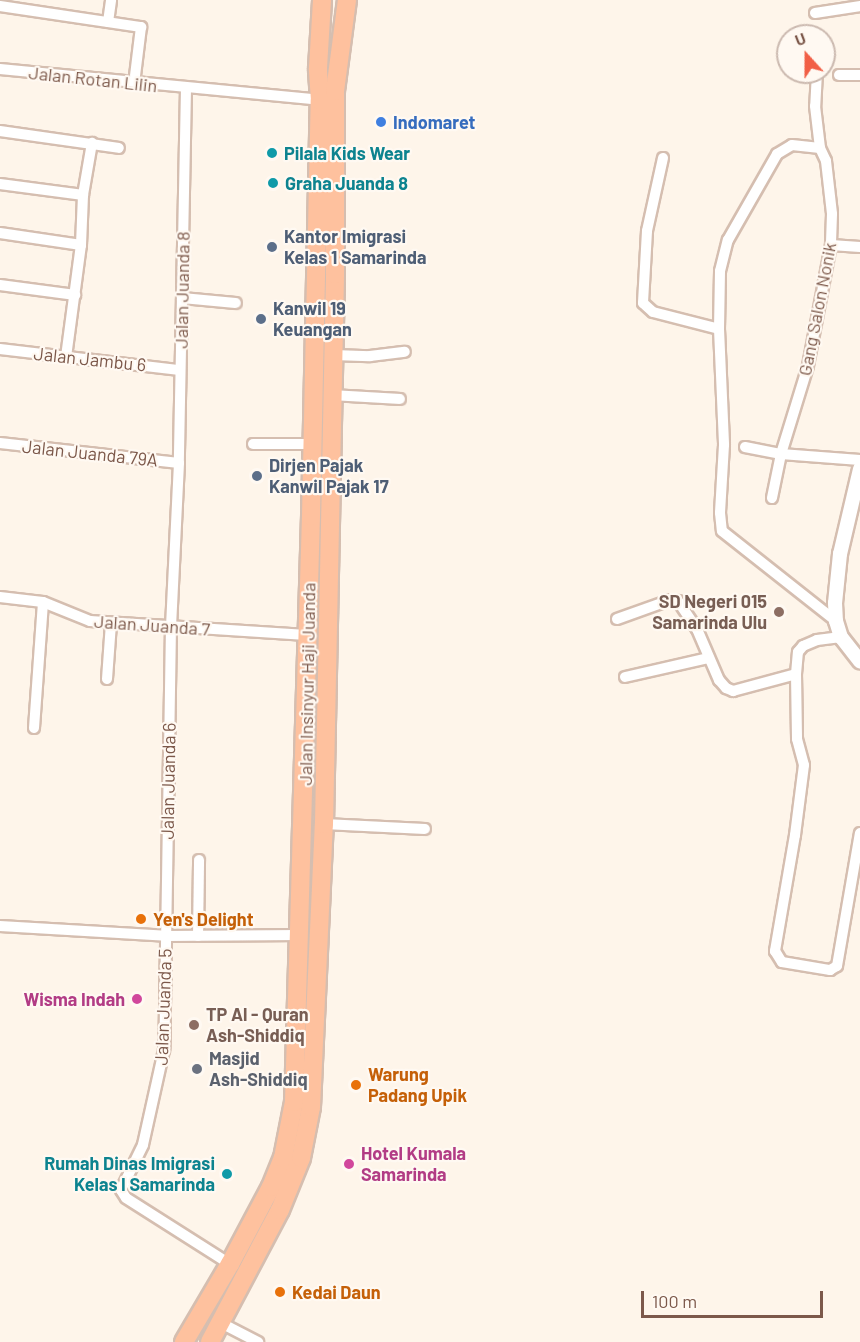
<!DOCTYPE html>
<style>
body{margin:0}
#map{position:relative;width:860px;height:1342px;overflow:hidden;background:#fef5ea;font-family:Barlow,sans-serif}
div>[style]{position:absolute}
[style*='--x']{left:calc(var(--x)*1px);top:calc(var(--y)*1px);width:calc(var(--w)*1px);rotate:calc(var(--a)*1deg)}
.roads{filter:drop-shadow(2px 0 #d5beb0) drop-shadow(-2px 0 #d5beb0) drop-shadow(0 2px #d5beb0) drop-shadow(0 -2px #d5beb0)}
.minor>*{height:10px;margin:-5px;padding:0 5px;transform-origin:5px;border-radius:5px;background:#fff}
.tertiary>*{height:14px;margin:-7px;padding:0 7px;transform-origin:7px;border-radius:7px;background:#fff}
.trunk>*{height:18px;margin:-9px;padding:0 9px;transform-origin:9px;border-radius:9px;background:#fec19e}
.dots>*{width:16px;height:16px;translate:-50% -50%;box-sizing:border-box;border:3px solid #fff9f2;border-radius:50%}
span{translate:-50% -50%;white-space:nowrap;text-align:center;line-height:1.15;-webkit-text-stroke:4.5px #fff9f2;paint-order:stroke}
.street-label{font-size:18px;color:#7c584a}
.shop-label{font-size:18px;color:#366cbe;font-weight:700}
.left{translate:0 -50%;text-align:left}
.culture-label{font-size:18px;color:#0d838f;font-weight:700}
.right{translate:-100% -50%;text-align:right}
.service-label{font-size:18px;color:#4e5e75;font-weight:700}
.education-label{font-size:18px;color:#785e54;font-weight:700}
.food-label{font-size:18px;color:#c56008;font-weight:700}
.hotel-label{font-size:18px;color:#b23c85;font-weight:700}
.worship-label{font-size:18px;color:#5b616d;font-weight:700}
.north{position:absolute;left:776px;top:24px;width:60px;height:60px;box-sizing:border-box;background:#fff9f2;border:2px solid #cbb9af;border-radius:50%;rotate:339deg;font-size:16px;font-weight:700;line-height:24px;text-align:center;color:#7c584a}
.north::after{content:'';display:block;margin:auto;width:21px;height:27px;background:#f15f46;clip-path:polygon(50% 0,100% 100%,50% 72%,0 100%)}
.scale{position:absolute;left:641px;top:1291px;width:182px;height:27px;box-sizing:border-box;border:3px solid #7c584a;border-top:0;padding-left:8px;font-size:18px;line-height:21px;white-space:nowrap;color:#7c584a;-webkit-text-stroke:4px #fff9f2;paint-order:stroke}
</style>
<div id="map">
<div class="roads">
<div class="minor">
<i style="--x:0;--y:6;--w:143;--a:8.5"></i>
<i style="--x:141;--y:27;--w:49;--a:97"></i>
<i style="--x:815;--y:13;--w:46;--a:-8.8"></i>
<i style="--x:108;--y:22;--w:22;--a:-82"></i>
<i style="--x:0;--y:69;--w:321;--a:5.5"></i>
<i style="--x:817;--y:72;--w:34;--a:93"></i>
<i style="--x:815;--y:106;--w:42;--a:83.2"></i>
<i style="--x:839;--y:75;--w:21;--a:0"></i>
<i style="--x:186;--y:88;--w:375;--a:91.1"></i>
<i style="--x:179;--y:463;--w:163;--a:92.8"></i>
<i style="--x:171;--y:626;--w:424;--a:90.9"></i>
<i style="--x:164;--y:1050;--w:97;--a:102.5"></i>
<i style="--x:143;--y:1145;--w:50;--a:116.1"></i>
<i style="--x:121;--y:1190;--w:9;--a:58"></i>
<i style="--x:126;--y:1198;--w:123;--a:32.4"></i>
<i style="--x:0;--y:131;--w:120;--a:8.1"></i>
<i style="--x:663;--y:158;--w:75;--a:102.4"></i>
<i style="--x:647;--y:231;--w:72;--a:93.2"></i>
<i style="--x:643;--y:303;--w:13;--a:42"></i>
<i style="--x:653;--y:312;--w:68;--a:14.4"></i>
<i style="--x:719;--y:329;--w:58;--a:-89"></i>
<i style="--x:720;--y:271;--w:32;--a:-76"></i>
<i style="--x:728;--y:240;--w:99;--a:-60.3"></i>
<i style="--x:777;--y:154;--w:17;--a:-31"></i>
<i style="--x:792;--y:145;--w:28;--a:6"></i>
<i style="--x:820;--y:148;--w:14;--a:65"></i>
<i style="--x:826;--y:161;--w:53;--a:83.5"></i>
<i style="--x:832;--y:214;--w:31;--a:92"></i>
<i style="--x:831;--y:245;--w:123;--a:100.8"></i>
<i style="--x:808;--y:366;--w:92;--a:107.1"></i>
<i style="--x:781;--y:454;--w:45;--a:101.6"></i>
<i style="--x:0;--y:184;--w:84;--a:7.5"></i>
<i style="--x:0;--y:233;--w:82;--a:8.4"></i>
<i style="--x:831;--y:245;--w:29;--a:4"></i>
<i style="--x:0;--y:285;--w:76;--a:7.6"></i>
<i style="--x:182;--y:298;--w:54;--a:5.3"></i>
<i style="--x:719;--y:329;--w:116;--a:87.5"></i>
<i style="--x:724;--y:445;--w:68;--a:93.4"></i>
<i style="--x:720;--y:513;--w:18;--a:84"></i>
<i style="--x:722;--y:531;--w:145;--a:38.3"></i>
<i style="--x:0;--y:349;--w:181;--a:6.7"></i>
<i style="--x:333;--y:355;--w:37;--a:2"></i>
<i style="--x:370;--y:356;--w:35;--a:-7"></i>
<i style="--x:66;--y:357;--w:113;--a:-82.4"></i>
<i style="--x:81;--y:245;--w:50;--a:-87.7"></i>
<i style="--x:83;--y:195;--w:53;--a:-80.2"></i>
<i style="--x:332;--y:395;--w:68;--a:3.4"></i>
<i style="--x:0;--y:443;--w:180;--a:6.4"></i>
<i style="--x:253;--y:444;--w:59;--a:0"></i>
<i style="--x:745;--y:447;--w:37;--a:11"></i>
<i style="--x:781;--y:454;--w:79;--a:4.3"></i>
<i style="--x:0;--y:597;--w:43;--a:6.6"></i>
<i style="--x:43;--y:602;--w:51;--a:22"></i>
<i style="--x:90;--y:621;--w:217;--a:3.7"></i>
<i style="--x:617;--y:619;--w:56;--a:-19.7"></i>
<i style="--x:670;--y:600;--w:8;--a:7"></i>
<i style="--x:678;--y:601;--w:34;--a:56"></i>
<i style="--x:697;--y:629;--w:56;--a:66.7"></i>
<i style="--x:719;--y:680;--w:11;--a:49"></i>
<i style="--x:726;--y:688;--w:8;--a:23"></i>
<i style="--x:733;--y:691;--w:65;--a:-15.1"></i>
<i style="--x:796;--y:674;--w:22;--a:-85"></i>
<i style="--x:798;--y:652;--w:8;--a:-50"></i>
<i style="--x:803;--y:646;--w:15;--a:-23"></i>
<i style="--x:817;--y:640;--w:24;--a:-7"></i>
<i style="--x:796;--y:674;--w:65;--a:89.1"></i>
<i style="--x:797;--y:739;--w:27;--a:75"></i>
<i style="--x:804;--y:765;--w:71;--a:97.3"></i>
<i style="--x:795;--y:835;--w:118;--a:99.8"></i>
<i style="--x:775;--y:951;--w:13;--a:58"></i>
<i style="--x:782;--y:962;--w:49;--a:9.5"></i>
<i style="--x:830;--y:970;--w:8;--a:-30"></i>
<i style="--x:837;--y:966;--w:135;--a:-80.2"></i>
<i style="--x:625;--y:677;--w:85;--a:-12.9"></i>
<i style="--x:107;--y:679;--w:56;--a:-85.9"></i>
<i style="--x:34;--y:728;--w:126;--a:-85.9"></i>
<i style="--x:324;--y:824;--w:101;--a:2.8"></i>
<i style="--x:0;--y:926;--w:166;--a:3.4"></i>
<i style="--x:166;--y:936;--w:135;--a:-0.4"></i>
<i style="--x:198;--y:936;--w:76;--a:-89.2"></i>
<i style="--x:221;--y:1323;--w:42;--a:27.2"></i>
</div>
<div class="tertiary">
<i style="--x:860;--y:469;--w:87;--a:103.2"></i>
<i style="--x:840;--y:554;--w:49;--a:95.8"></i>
<i style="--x:835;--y:603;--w:18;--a:87"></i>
<i style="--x:836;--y:621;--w:17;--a:73"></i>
<i style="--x:841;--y:637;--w:31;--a:52"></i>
</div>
<div class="trunk">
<i style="--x:184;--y:1342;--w:91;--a:-59.5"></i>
<i style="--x:230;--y:1264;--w:87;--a:-62"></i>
<i style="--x:271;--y:1187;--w:31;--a:-68"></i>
<i style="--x:283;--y:1158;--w:57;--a:-78.9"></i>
<i style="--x:294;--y:1102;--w:586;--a:-88.34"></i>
<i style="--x:311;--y:516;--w:416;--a:-88.8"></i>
<i style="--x:320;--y:100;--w:32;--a:-94"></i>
<i style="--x:318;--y:68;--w:68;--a:-86.6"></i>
<i style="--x:210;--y:1342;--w:149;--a:-62.1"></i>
<i style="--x:280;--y:1210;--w:56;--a:-68"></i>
<i style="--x:301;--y:1158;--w:52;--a:-78.9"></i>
<i style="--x:311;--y:1107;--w:283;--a:-87.4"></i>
<i style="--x:324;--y:824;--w:550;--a:-88.85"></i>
<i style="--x:335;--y:274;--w:183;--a:-90"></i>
<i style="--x:335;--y:91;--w:92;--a:-82.5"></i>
</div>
</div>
<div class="dots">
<i style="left:381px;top:122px;background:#3f7fe0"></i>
<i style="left:272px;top:153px;background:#0f9aa8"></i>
<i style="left:273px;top:183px;background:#0f9aa8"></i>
<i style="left:272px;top:247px;background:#5c6f8a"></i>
<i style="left:261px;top:319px;background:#5c6f8a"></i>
<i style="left:257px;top:476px;background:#5c6f8a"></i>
<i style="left:779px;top:612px;background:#8d6e63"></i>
<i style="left:141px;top:919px;background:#e8710a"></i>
<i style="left:137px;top:999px;background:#d1479c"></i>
<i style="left:194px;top:1025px;background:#8d6e63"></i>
<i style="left:197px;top:1069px;background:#6b7280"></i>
<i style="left:356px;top:1085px;background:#e8710a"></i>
<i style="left:349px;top:1164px;background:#d1479c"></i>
<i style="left:227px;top:1174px;background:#0f9aa8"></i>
<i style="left:280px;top:1292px;background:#e8710a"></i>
</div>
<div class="street-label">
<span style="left:93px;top:79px;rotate:6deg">Jalan Rotan Lilin</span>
<span style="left:182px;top:290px;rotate:-89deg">Jalan Juanda 8</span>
<span style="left:817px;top:309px;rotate:-79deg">Gang Salon Nonik</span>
<span style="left:90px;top:359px;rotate:6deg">Jalan Jambu 6</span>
<span style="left:90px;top:453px;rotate:6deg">Jalan Juanda 79A</span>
<span style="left:152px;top:625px;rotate:4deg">Jalan Juanda 7</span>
<span style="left:307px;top:684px;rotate:-89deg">Jalan Insinyur Haji Juanda</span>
<span style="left:168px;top:781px;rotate:-89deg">Jalan Juanda 6</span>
<span style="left:163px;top:1007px;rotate:-88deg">Jalan Juanda 5</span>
</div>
<div class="shop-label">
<span class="left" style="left:393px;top:122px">Indomaret</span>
</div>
<div class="culture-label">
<span class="left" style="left:284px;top:153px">Pilala Kids Wear</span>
<span class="left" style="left:285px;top:183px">Graha Juanda 8</span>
<span class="right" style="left:215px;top:1174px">Rumah Dinas Imigrasi<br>Kelas I Samarinda</span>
</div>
<div class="service-label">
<span class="left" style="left:284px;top:247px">Kantor Imigrasi<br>Kelas 1 Samarinda</span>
<span class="left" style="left:273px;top:319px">Kanwil 19<br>Keuangan</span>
<span class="left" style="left:269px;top:476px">Dirjen Pajak<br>Kanwil Pajak 17</span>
</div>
<div class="education-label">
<span class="right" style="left:767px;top:612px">SD Negeri 015<br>Samarinda Ulu</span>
<span class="left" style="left:206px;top:1025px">TP Al - Quran<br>Ash-Shiddiq</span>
</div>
<div class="food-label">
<span class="left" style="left:153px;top:919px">Yen's Delight</span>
<span class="left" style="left:368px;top:1085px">Warung<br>Padang Upik</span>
<span class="left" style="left:292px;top:1292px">Kedai Daun</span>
</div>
<div class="hotel-label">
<span class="right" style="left:125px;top:999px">Wisma Indah</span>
<span class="left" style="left:361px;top:1164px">Hotel Kumala<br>Samarinda</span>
</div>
<div class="worship-label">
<span class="left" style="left:209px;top:1069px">Masjid<br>Ash-Shiddiq</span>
</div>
<div class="north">U</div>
<div class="scale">100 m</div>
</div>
